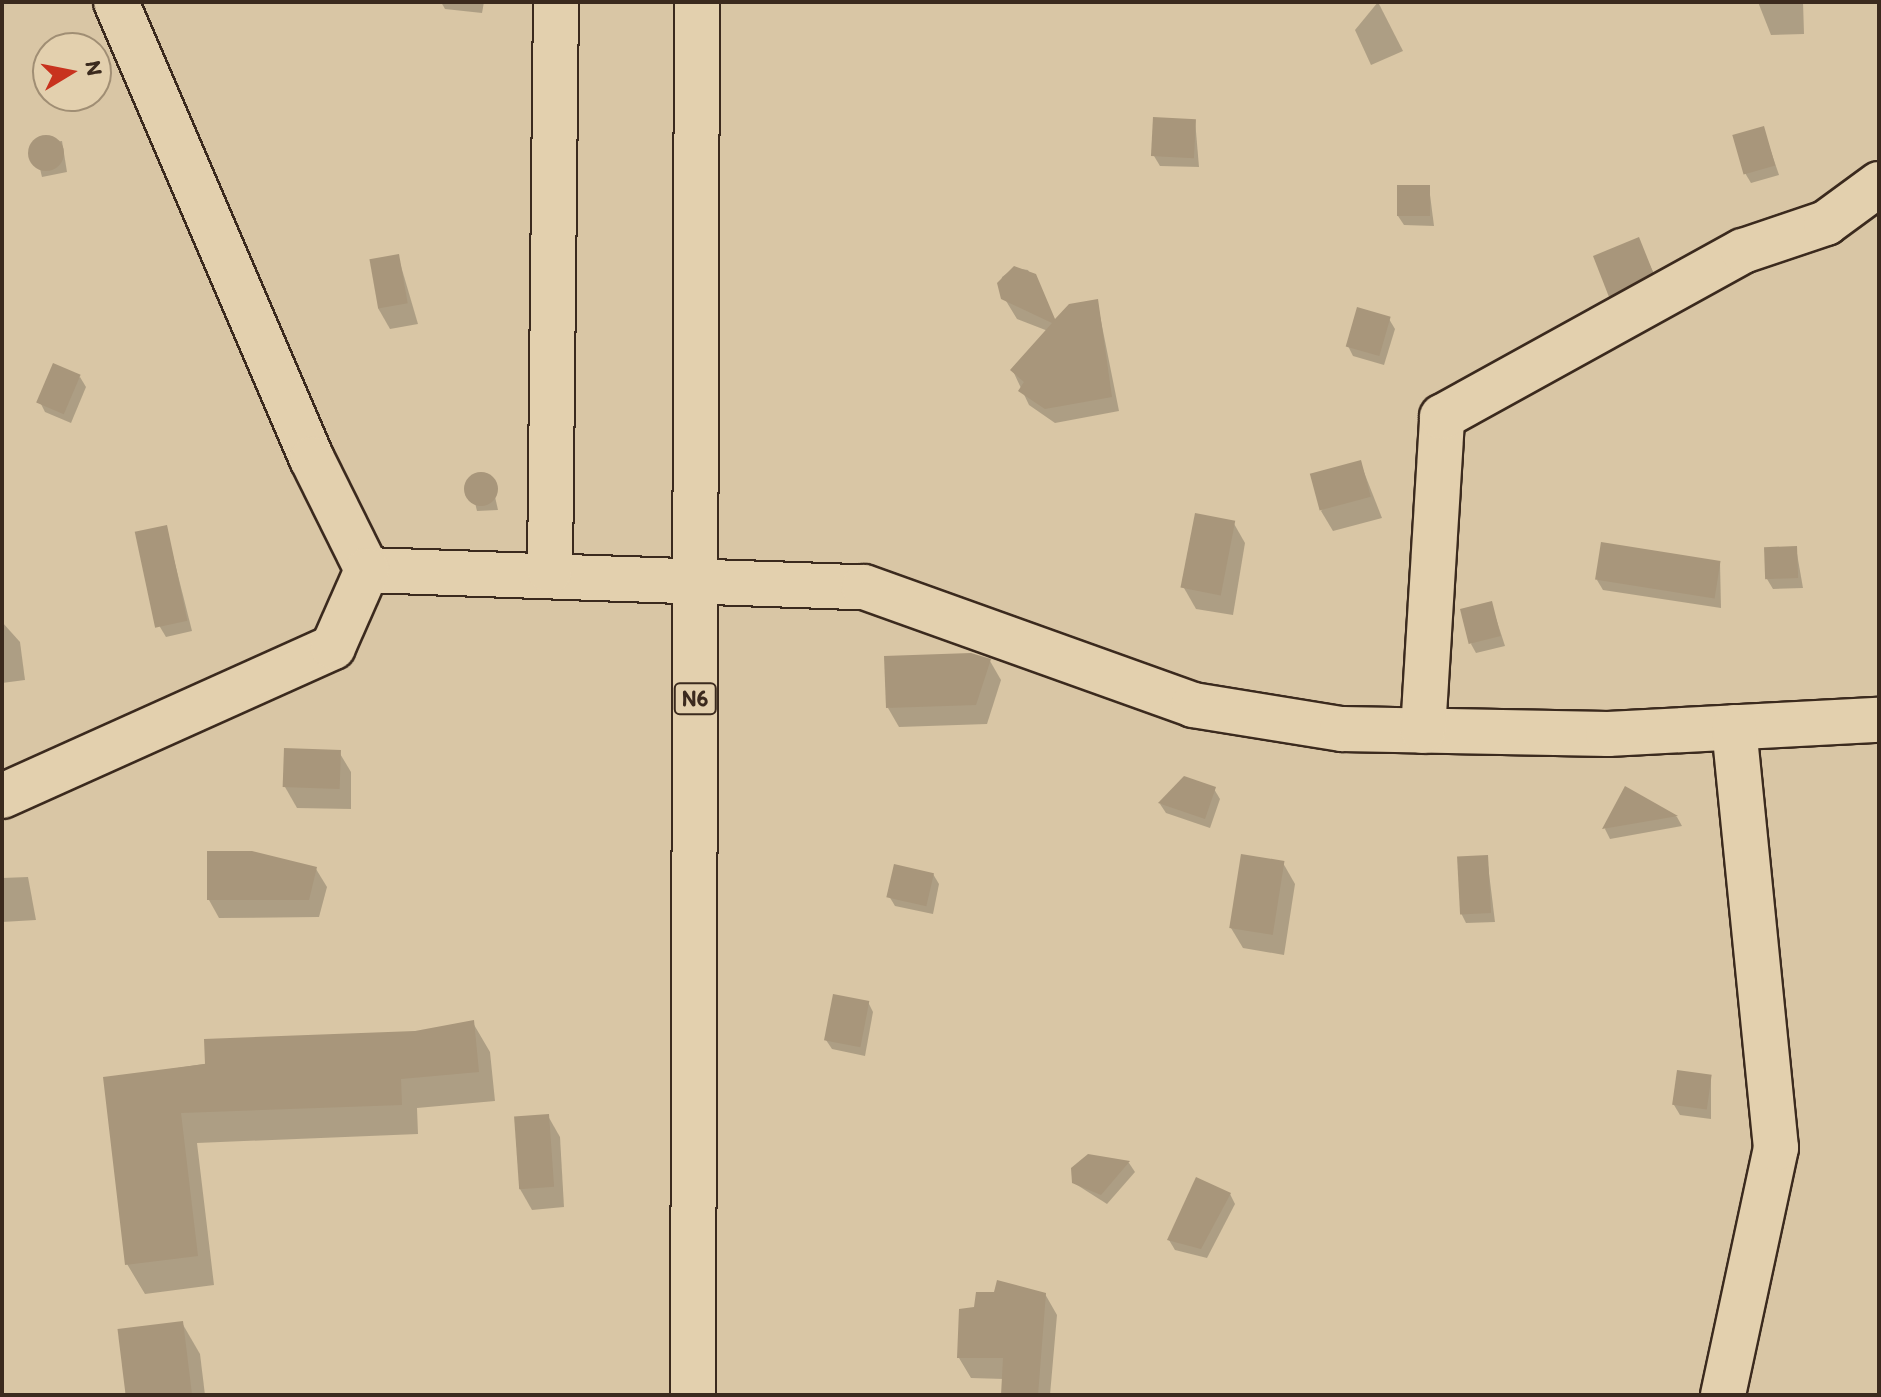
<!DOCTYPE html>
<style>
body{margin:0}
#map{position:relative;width:1881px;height:1397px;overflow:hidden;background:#d9c6a5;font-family:Itim,sans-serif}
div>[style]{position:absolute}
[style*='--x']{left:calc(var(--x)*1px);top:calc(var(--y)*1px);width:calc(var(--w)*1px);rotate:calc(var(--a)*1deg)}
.shadow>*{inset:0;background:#0003}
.building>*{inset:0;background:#a8967b;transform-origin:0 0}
.round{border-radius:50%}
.roads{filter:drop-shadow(2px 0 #3b2a1e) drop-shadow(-2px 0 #3b2a1e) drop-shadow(0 2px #3b2a1e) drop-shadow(0 -2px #3b2a1e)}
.minor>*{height:44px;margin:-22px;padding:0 22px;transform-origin:22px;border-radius:22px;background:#e3d0ae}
.highway>*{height:44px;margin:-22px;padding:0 22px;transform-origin:22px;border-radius:22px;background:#e3d0ae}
span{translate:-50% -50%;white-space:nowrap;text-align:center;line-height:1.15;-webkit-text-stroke:6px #e3d0ae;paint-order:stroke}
.shield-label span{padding:2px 6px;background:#e3d0ae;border:2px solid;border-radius:6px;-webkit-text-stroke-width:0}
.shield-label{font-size:22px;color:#3b2a1e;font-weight:700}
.frame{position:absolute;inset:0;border:4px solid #3b2a1e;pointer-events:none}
.north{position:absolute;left:32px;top:32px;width:80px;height:80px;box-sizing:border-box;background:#e3d0ae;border:2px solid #a08e74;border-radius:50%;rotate:80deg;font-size:22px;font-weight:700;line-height:32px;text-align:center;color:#3b2a1e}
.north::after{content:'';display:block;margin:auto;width:28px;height:36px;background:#c8321e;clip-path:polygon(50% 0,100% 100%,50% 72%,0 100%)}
</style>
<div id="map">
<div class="shadow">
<i style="clip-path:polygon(441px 2px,484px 2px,482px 13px,445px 9px)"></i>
<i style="clip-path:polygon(1378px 2px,1403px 51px,1371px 65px,1355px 30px)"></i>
<i style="clip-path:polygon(1758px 2px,1803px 2px,1804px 34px,1771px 35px)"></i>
<i style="clip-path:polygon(1195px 120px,1199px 167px,1160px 166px,1154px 156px)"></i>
<i style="clip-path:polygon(1763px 128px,1779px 175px,1751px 183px,1745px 173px)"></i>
<i style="clip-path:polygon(62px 141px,67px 172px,42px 177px,34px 144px)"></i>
<i style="clip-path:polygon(1429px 187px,1434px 226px,1404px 225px,1398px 216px)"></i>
<i style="clip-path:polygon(1638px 240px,1663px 293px,1622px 316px,1610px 296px)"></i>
<i style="clip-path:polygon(398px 256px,418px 324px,390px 329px,378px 308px)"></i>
<i style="clip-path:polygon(1014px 268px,1028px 270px,1056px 322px,1097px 301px,1119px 411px,1055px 423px,1029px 405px,1013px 371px,1048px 331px,1017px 319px,1000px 291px,1002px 277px)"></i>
<i style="clip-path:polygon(1389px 319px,1395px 329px,1384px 365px,1353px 356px,1348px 346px)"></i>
<i style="clip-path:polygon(80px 377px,86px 387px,71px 423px,45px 412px,40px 402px)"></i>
<i style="clip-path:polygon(1360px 462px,1382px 518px,1333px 531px,1321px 511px)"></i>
<i style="clip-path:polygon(469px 478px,491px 479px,498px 510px,477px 511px)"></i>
<i style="clip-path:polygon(1233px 522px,1245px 543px,1233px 615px,1196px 609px,1184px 588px)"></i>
<i style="clip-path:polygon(166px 528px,192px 631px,166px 637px,160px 627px)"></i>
<i style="clip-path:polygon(1796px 548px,1803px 588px,1773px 589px,1767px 579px)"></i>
<i style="clip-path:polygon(1720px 563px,1721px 608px,1603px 590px,1597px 580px)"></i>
<i style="clip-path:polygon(1491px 603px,1505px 646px,1476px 653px,1471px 644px)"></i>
<i style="clip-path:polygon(2px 622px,20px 642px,25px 680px,2px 683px)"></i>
<i style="clip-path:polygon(990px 661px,1001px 680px,987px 724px,899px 727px,888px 708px)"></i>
<i style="clip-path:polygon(339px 752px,351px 772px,351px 809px,297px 808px,285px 787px)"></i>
<i style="clip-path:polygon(1626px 788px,1677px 817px,1682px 826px,1610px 839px,1605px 829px)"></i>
<i style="clip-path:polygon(1214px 789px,1220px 799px,1210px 828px,1166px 813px,1160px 804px)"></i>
<i style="clip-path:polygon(1487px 857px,1495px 922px,1466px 923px,1461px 913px)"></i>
<i style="clip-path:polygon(1283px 863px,1295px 884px,1284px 955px,1243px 948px,1231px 928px)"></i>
<i style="clip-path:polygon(316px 869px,327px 887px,319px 917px,219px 918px,209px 900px)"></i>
<i style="clip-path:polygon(933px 874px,939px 884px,933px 914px,895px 906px,889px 896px)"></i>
<i style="clip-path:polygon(28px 877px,36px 920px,2px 922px,2px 878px)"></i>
<i style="clip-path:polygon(868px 1002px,873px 1012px,865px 1056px,832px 1049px,826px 1040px)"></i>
<i style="clip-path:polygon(473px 1023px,490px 1052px,495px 1101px,417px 1108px,418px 1134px,197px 1143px,214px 1285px,145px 1294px,127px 1264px,105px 1079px)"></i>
<i style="clip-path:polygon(1711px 1077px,1711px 1119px,1680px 1115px,1674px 1105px)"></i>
<i style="clip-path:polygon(548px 1116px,560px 1137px,564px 1207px,532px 1210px,520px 1189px)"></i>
<i style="clip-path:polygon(1082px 1159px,1129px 1163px,1135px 1172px,1107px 1204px,1074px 1183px)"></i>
<i style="clip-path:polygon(1230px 1194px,1235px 1204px,1207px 1258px,1175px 1250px,1169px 1240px)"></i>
<i style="clip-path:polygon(1045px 1294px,1057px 1315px,1050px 1395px,1003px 1395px,1004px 1379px,971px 1378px,959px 1358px)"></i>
<i style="clip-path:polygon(182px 1323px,200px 1354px,205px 1395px,127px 1395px)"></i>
</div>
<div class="building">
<i style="left:1153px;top:117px;width:43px;height:39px;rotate:3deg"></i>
<i style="left:1764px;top:126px;width:41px;height:33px;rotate:74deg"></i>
<i class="round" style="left:28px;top:135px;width:36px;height:36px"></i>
<i style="left:1397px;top:185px;width:33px;height:31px"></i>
<i style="clip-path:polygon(1639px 237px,1653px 272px,1609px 297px,1593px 256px)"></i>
<i style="left:399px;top:254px;width:50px;height:30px;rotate:80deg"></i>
<i style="clip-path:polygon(1014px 266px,1036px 274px,1055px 319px,1069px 304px,1098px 299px,1112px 397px,1045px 409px,1018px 391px,1024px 382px,1010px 370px,1052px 323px,1001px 299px,997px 283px)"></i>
<i style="left:1357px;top:307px;width:35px;height:41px;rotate:16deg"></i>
<i style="left:53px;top:363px;width:30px;height:43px;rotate:23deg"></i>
<i style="left:1361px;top:460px;width:38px;height:53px;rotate:75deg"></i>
<i class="round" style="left:464px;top:472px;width:34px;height:34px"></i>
<i style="left:1195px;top:513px;width:41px;height:76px;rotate:11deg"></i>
<i style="left:167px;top:525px;width:98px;height:33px;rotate:78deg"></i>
<i style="left:1601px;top:542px;width:121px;height:38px;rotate:9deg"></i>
<i style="left:1797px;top:546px;width:32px;height:33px;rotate:88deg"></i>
<i style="left:1492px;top:601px;width:36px;height:33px;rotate:76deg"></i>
<i style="clip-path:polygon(971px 653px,991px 659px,976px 705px,886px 708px,884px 656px)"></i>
<i style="left:284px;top:748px;width:57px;height:39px;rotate:2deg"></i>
<i style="clip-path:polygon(1184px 776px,1216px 787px,1205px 819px,1158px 803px)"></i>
<i style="clip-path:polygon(1625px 786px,1678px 816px,1602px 829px)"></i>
<i style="clip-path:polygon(207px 851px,252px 851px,317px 867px,309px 900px,207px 900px)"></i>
<i style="left:1241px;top:854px;width:44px;height:75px;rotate:9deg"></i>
<i style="left:1488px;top:855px;width:58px;height:31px;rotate:87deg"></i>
<i style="left:894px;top:864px;width:41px;height:34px;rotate:13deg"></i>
<i style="left:833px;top:994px;width:37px;height:47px;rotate:11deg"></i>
<i style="clip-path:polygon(474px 1020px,479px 1072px,401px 1079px,402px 1105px,181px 1113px,198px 1256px,125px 1265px,103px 1077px,205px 1064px,204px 1039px,415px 1031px)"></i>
<i style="left:1677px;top:1070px;width:35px;height:35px;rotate:8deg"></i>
<i style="left:549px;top:1114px;width:73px;height:35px;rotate:86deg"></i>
<i style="clip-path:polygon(1088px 1154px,1130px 1161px,1101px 1195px,1072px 1183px,1071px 1168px)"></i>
<i style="clip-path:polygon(1196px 1177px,1231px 1193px,1201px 1249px,1167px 1240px)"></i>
<i style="clip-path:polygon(997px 1280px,1046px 1293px,1038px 1395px,1001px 1395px,1003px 1358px,957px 1358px,959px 1309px,974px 1307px,976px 1292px,994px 1292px)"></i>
<i style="left:183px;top:1321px;width:75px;height:66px;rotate:83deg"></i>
</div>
<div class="roads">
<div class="minor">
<i style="--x:116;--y:2;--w:497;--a:66.8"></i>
<i style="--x:312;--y:459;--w:124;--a:63.6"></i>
<i style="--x:367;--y:570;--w:497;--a:2"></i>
<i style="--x:864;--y:587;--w:350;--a:19.7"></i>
<i style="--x:1193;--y:705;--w:151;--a:9.2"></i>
<i style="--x:1342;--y:729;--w:266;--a:1.1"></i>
<i style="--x:1608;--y:734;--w:271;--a:-3"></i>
<i style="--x:550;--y:571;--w:569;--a:-89.4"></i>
<i style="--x:1423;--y:731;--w:315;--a:-86.5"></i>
<i style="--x:1442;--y:417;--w:344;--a:-28.9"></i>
<i style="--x:1743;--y:251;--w:88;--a:-18.6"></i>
<i style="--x:1826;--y:223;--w:66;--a:-36.3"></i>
<i style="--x:2;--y:796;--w:363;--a:-24.2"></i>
<i style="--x:333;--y:647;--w:84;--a:-66.2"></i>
<i style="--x:1723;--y:1395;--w:253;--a:-77.9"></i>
<i style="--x:1776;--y:1148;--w:423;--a:-95.7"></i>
</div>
<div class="highway">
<i style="--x:693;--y:1395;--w:1393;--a:-89.84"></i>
</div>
</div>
<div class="shield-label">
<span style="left:695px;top:699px">N6</span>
</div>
<div class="frame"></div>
<div class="north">N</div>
</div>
